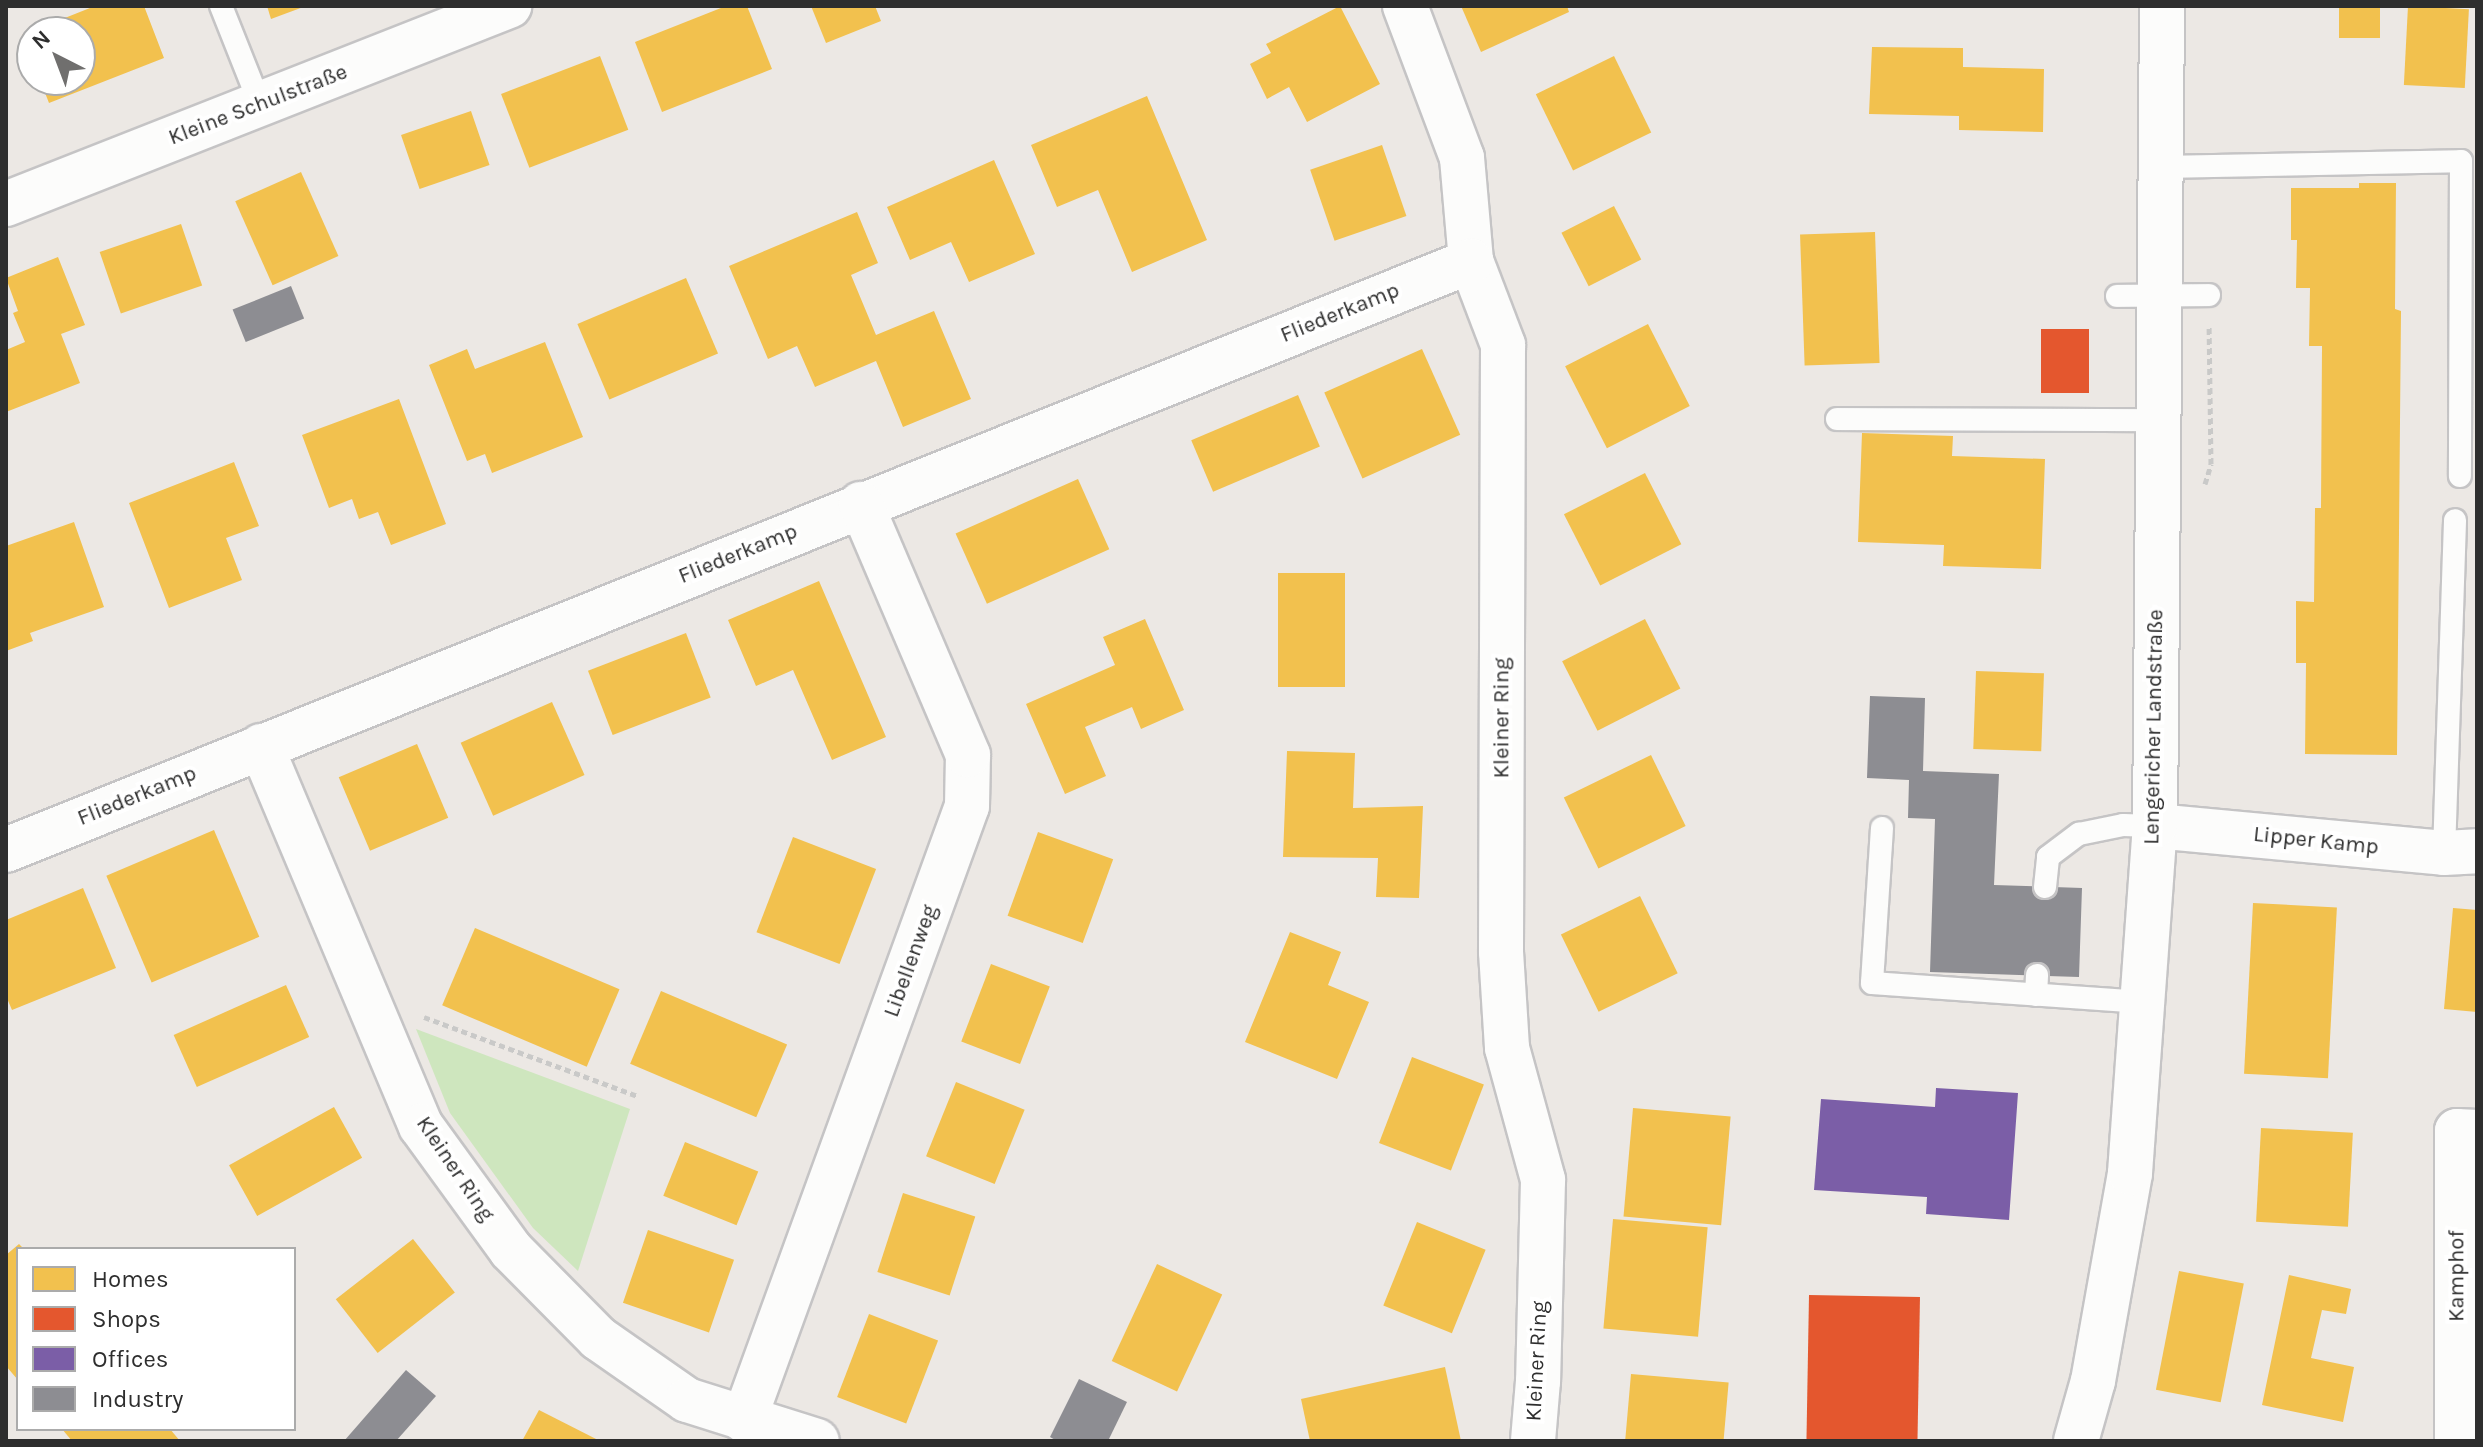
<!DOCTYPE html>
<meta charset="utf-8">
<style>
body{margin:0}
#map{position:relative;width:2483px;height:1447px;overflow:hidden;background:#ece8e4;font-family:Karla,sans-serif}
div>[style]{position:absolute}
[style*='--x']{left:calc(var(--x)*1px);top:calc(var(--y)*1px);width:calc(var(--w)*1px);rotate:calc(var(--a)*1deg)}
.green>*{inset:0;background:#cee6be}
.homes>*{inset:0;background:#f2c14e;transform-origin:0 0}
.shops>*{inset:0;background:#e4572e;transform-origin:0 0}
.offices>*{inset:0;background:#7b5ea7}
.industry>*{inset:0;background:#8d8d92;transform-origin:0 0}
.path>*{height:5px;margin-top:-2.5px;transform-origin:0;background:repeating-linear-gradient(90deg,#c9c9c8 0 6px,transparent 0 10px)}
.roads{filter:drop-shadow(2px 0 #c5c4c5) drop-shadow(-2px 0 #c5c4c5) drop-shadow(0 2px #c5c4c5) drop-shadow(0 -2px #c5c4c5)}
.service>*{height:22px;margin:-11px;padding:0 11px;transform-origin:11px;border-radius:11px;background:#fcfcfb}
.minor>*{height:44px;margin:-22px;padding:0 22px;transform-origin:22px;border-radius:22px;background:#fcfcfb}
.secondary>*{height:44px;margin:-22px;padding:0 22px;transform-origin:22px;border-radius:22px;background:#fcfcfb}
span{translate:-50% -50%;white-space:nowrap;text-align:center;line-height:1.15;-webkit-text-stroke:8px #fff;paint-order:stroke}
.street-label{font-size:22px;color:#2e2e2e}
.frame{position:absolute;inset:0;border:8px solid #2e2e2e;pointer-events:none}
.legend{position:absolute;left:16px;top:1247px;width:280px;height:184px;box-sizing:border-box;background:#fff;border:2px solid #ababab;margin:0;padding:10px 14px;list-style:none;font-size:24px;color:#2e2e2e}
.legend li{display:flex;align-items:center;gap:16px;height:40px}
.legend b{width:40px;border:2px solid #ababab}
.north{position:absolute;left:16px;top:16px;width:80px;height:80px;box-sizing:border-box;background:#fff;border:2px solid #ababab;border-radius:50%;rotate:318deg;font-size:22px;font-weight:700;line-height:32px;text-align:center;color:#2e2e2e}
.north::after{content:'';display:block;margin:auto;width:28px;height:36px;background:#706f6e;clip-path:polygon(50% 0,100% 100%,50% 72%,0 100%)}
</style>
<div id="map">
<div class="green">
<i style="clip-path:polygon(416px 1029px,630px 1109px,578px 1271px,533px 1228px,450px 1113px)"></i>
</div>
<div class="homes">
<i style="clip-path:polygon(95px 6px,144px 6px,164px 58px,49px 103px,40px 80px,80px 80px,80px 32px,32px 32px,32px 59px,22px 35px)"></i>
<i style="clip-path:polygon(267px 6px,306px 6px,271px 19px)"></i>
<i style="clip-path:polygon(726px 6px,747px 6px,772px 69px,662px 112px,635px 42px)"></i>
<i style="clip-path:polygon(811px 6px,875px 6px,881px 21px,826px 43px)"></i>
<i style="clip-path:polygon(1340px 6px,1380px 84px,1307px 122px,1289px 87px,1267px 99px,1250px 64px,1271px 53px,1266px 44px)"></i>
<i style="clip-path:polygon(1461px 6px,1567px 6px,1569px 12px,1481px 52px)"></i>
<i style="left:2339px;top:6px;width:41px;height:32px"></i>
<i style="left:2408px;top:6px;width:61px;height:79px;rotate:3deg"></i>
<i style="clip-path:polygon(1872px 47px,1963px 48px,1963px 67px,2044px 69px,2043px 132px,1959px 130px,1959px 116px,1869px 114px)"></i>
<i style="left:600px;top:56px;width:79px;height:106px;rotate:69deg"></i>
<i style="left:1614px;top:56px;width:85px;height:87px;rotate:64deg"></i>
<i style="clip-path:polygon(1147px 96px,1207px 240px,1132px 272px,1098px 190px,1057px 207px,1031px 145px)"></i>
<i style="left:471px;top:111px;width:57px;height:74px;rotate:71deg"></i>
<i style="left:1382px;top:145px;width:75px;height:76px;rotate:71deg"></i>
<i style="clip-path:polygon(994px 160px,1035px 254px,969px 282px,951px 242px,910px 260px,887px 207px)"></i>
<i style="left:301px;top:172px;width:92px;height:72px;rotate:66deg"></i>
<i style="clip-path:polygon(2359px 183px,2396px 183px,2395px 309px,2401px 311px,2397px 755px,2305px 754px,2306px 663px,2296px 663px,2296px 601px,2314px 602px,2315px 508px,2321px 508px,2322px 346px,2309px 346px,2310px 288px,2296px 288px,2297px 240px,2291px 240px,2291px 188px,2359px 188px)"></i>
<i style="left:1614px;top:206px;width:60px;height:59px;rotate:63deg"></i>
<i style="clip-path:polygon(857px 212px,878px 263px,851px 275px,876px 335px,934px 311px,971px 399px,903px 427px,876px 361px,815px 387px,797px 346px,768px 359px,729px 266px)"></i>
<i style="left:181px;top:224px;width:65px;height:86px;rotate:71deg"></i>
<i style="left:1875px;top:232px;width:131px;height:75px;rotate:88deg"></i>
<i style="clip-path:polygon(58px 257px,85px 325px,61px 334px,80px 383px,6px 412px,6px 350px,25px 342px,13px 313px,18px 311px,6px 278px)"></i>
<i style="left:686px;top:278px;width:82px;height:118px;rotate:67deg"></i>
<i style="left:1648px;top:324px;width:92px;height:93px;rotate:63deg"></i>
<i style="clip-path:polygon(545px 342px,583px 437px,492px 473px,485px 454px,467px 461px,429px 365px,467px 349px,475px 369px)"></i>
<i style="left:1422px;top:349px;width:94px;height:107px;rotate:66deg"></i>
<i style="left:1298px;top:395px;width:56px;height:116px;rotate:67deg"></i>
<i style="clip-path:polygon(399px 399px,446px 524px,391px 545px,378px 512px,359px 519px,352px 499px,329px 508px,302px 435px)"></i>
<i style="clip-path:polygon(1862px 433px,1953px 436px,1952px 456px,2045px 459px,2041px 569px,1943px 566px,1944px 545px,1858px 542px)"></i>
<i style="clip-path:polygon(234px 462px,259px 526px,226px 538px,242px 580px,169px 608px,129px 503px)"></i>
<i style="left:1645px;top:473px;width:80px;height:91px;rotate:63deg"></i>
<i style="left:1078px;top:479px;width:77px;height:134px;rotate:66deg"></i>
<i style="clip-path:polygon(74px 522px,104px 607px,30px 633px,33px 641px,6px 651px,6px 546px)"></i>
<i style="left:1278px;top:573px;width:67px;height:114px"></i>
<i style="clip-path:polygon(819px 581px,886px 737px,832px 760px,793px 670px,756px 686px,728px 620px)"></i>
<i style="clip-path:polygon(1145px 619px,1184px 710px,1141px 729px,1132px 707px,1085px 727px,1106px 776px,1065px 794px,1026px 704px,1115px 665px,1103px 637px)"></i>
<i style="left:1645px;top:619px;width:78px;height:93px;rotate:63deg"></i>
<i style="left:686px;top:633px;width:69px;height:105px;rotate:69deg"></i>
<i style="left:1976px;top:671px;width:68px;height:78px;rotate:2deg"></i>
<i style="left:552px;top:702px;width:80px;height:100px;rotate:66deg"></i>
<i style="left:417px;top:744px;width:80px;height:85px;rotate:67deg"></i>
<i style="clip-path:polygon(1287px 751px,1355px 753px,1353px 808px,1423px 806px,1419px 898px,1376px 897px,1378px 858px,1283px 857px)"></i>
<i style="left:1651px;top:755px;width:79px;height:97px;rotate:64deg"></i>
<i style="left:214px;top:830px;width:116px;height:117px;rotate:67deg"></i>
<i style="left:1038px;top:832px;width:80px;height:89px;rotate:20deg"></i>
<i style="left:793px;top:837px;width:89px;height:102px;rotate:21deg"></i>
<i style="clip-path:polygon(83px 888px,116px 968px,12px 1010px,6px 996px,6px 920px)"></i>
<i style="left:1640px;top:896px;width:86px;height:88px;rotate:64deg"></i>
<i style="left:2253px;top:903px;width:84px;height:171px;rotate:3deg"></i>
<i style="clip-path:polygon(2453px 908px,2477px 910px,2477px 1012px,2444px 1009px)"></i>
<i style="left:475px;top:928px;width:157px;height:84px;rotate:23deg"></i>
<i style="clip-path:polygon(1290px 932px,1341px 952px,1328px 985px,1369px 1002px,1337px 1079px,1245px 1042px)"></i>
<i style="left:991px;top:964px;width:63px;height:83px;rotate:21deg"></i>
<i style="left:286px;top:985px;width:57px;height:123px;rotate:66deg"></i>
<i style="left:661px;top:991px;width:137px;height:79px;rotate:23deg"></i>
<i style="left:1412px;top:1057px;width:77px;height:92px;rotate:21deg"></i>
<i style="left:956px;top:1082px;width:74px;height:80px;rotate:22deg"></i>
<i style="left:334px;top:1107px;width:58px;height:120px;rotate:61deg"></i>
<i style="left:1633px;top:1108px;width:98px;height:109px;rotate:5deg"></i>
<i style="left:2261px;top:1128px;width:92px;height:94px;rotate:3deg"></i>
<i style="left:685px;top:1142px;width:79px;height:58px;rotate:22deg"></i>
<i style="left:903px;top:1193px;width:76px;height:83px;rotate:18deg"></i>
<i style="left:1613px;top:1219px;width:95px;height:110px;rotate:5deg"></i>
<i style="left:1417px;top:1222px;width:74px;height:90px;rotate:22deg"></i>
<i style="left:648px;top:1230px;width:91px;height:77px;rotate:19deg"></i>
<i style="left:413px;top:1239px;width:68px;height:98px;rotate:52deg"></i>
<i style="clip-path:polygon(19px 1244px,24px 1249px,18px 1249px,18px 1380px,6px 1366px,6px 1255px)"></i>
<i style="left:1157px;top:1264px;width:72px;height:107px;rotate:25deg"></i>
<i style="left:2179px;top:1271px;width:66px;height:121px;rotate:11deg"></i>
<i style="clip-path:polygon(2289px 1275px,2351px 1289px,2346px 1314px,2322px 1310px,2311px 1358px,2354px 1367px,2343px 1422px,2262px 1405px)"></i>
<i style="left:869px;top:1314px;width:74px;height:89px;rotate:21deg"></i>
<i style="clip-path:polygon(1445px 1367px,1461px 1441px,1310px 1441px,1301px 1399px)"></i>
<i style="left:1631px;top:1374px;width:98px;height:67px;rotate:5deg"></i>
<i style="clip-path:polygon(539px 1410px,600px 1441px,522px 1441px)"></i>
<i style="clip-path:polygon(62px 1429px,170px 1429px,180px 1441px,72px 1441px)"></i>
</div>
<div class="shops">
<i style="left:2041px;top:329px;width:48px;height:64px"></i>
<i style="left:1809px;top:1295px;width:111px;height:146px;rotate:1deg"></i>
</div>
<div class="offices">
<i style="clip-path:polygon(1936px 1088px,2018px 1093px,2009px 1220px,1926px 1214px,1927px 1197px,1814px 1190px,1821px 1099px,1935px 1107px)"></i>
</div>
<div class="industry">
<i style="left:291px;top:286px;width:35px;height:63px;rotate:68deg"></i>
<i style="clip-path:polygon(1870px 696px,1925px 698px,1923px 771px,1999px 774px,1994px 885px,2082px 888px,2079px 977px,1930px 972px,1935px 819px,1908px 818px,1909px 780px,1867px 778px)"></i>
<i style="clip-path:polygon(406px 1370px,436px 1396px,396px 1441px,344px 1441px)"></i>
<i style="clip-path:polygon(1079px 1379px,1127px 1402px,1108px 1441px,1057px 1441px,1050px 1437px)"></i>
</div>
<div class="path">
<i style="--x:2205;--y:484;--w:21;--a:-73"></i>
<i style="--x:2211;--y:464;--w:137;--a:-90.8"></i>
<i style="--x:424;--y:1017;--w:228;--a:20.3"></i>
</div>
<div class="roads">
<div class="service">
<i style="--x:221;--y:6;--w:105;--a:68.3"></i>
<i style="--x:2160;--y:167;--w:301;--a:-1.1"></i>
<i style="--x:2461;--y:161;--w:315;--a:90.2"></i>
<i style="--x:2117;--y:296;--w:92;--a:-0.6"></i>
<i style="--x:1837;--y:419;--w:321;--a:0.2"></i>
<i style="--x:1882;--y:828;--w:155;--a:93.7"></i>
<i style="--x:1872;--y:983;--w:271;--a:4"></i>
<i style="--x:2444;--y:853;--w:333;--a:-88.1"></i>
<i style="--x:2045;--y:887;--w:30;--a:-84"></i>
<i style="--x:2048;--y:857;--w:39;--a:-37"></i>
<i style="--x:2079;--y:834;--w:45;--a:-11.6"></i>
<i style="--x:2123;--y:825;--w:32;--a:2"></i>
<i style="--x:2036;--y:995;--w:20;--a:-87"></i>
</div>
<div class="minor">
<i style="--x:1405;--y:6;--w:162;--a:69.4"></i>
<i style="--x:1462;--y:158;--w:103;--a:85"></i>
<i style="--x:1471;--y:261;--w:90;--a:69.1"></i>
<i style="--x:1503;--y:345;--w:607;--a:90.19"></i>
<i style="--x:1501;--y:952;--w:96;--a:86.4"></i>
<i style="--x:1507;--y:1048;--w:137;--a:74.7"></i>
<i style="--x:1543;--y:1180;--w:201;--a:91.4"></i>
<i style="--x:1538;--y:1381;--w:60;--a:94.8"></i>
<i style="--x:6;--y:204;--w:541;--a:-21.49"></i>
<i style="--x:261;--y:746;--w:412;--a:67.2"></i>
<i style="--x:421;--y:1126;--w:153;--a:54"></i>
<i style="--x:511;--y:1250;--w:124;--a:45.3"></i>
<i style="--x:598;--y:1338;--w:108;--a:34.9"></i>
<i style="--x:687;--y:1400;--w:136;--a:17.5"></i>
<i style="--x:2155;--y:826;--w:290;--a:5.3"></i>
<i style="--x:2444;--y:853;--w:33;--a:-3"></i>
<i style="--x:6;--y:850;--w:1579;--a:-21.9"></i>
<i style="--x:744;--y:1420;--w:653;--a:-70.04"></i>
<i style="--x:967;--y:806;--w:51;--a:-88.9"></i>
<i style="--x:968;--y:755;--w:273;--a:-113.1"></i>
<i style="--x:2457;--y:1441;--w:310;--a:-90"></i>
<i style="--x:2457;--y:1131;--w:20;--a:3"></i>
</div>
<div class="secondary">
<i style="--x:2076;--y:1441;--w:62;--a:-74.2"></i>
<i style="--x:2093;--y:1381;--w:211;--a:-79.9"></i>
<i style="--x:2130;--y:1173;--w:348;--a:-85.9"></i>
<i style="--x:2155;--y:826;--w:820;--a:-89.51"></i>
</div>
</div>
<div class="street-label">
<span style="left:258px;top:105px;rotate:-21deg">Kleine Schulstraße</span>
<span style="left:1340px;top:313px;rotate:-22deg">Fliederkamp</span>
<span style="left:738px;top:554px;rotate:-22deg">Fliederkamp</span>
<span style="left:1502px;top:718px;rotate:-90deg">Kleiner Ring</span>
<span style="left:2154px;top:727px;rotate:-89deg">Lengericher Landstraße</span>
<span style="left:137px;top:796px;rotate:-22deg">Fliederkamp</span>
<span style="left:2316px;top:841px;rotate:6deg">Lipper Kamp</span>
<span style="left:911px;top:961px;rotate:-70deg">Libellenweg</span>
<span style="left:455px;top:1169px;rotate:56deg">Kleiner Ring</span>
<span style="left:2457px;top:1276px;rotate:-90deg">Kamphof</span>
<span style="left:1537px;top:1361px;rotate:-87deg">Kleiner Ring</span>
</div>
<div class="frame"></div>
<ul class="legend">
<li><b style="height:22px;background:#f2c14e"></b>Homes</li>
<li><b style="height:22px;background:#e4572e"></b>Shops</li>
<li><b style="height:22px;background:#7b5ea7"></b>Offices</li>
<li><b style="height:22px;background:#8d8d92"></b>Industry</li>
</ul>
<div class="north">N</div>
</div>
